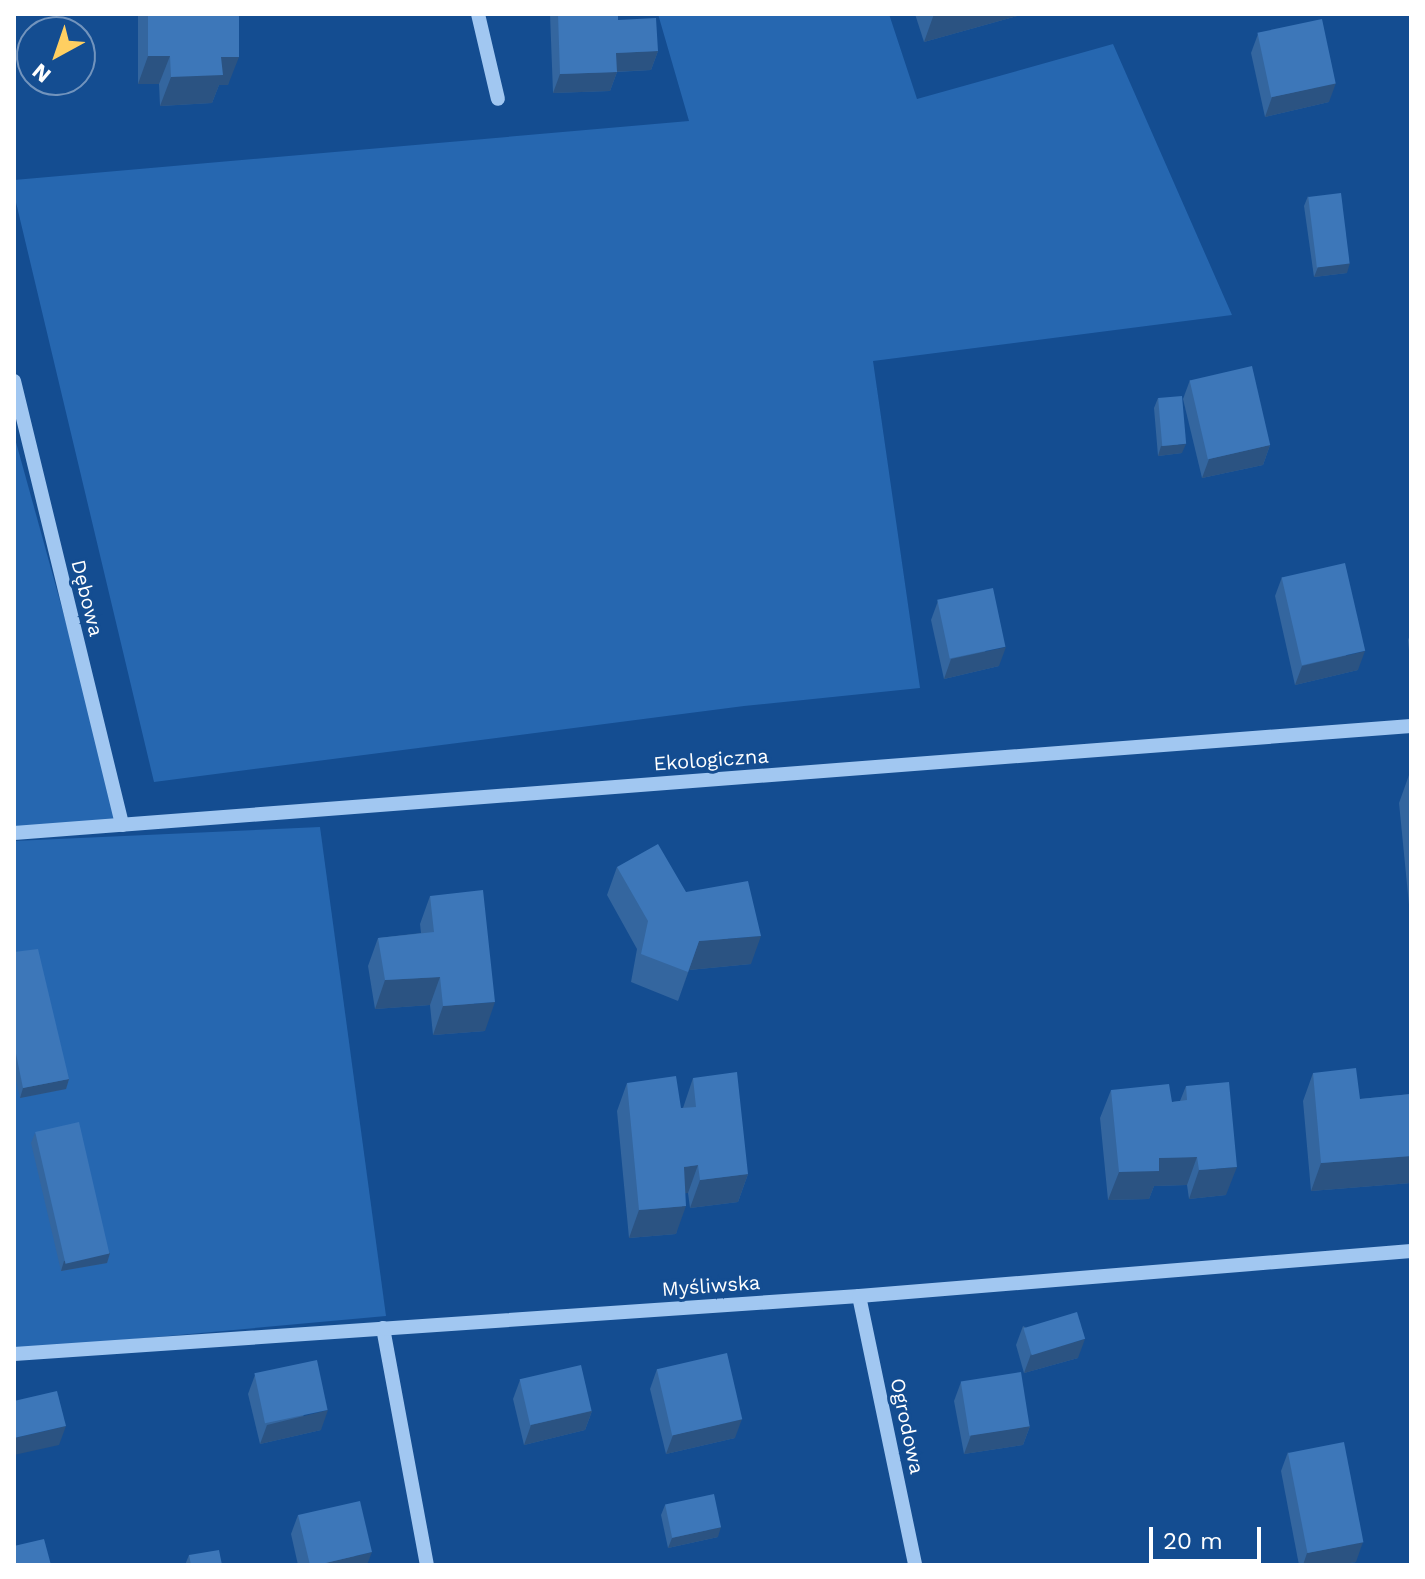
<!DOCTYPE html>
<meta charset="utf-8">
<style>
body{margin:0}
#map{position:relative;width:1425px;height:1579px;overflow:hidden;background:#144d91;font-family:"Work Sans",sans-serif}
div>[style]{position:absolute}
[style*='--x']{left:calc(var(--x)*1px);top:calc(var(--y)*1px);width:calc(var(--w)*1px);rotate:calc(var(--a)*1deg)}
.green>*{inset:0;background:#2667b0}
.minor>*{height:14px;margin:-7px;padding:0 7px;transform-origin:7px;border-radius:7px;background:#a1c7f1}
.wall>*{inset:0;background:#34669f}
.shaded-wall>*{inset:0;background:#2b5382}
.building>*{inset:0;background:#3d77b9;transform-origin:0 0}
span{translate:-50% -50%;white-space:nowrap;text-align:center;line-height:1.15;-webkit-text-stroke:6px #144d91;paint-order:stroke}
.street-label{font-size:20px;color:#fff}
.frame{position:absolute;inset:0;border:16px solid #fff;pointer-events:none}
.north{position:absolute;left:16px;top:16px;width:80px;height:80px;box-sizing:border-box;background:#144d91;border:2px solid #7294bd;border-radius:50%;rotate:220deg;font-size:22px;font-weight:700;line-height:32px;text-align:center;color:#fff}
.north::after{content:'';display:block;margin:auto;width:28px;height:36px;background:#ffcf61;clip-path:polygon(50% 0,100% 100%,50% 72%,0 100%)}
.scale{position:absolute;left:1149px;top:1527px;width:112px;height:36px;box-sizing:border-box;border:4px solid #fff;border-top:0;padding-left:10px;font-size:24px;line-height:28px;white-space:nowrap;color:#fff;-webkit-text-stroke:6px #144d91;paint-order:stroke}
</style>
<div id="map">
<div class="green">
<i style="clip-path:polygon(658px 14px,889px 14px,917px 99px,1113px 44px,1232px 315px,873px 361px,920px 688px,744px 706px,154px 782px,14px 194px,14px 180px,689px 121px)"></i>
<i style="clip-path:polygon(14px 435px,122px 825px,14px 831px)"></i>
<i style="clip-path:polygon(320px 827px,386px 1316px,14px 1350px,14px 841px)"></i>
</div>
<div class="minor">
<i style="--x:478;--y:14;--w:87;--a:76.8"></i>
<i style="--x:14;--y:381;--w:457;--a:76.3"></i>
<i style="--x:14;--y:833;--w:1401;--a:-4.38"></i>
<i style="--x:859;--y:1296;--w:275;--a:78.2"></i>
<i style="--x:383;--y:1328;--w:241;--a:79.5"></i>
<i style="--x:14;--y:1354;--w:847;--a:-3.93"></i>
<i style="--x:859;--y:1296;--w:554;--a:-4.66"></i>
</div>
<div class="wall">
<i style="clip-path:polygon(138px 14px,239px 14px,228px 85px,219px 85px,212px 103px,160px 106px,159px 84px,138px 84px)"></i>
<i style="clip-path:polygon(550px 14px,618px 14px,618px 20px,658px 51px,651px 70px,617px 72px,610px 91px,553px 93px)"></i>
<i style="clip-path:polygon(915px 14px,1024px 14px,924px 42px)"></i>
<i style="clip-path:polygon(1258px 34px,1329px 102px,1265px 117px,1251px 53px)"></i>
<i style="clip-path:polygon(1308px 196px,1347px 273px,1314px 277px,1304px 206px)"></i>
<i style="clip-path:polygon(1190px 380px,1270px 445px,1263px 465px,1202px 478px,1183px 399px)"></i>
<i style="clip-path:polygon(1158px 398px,1182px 453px,1158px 456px,1154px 408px)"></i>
<i style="clip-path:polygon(1282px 577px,1358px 670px,1295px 685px,1275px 596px)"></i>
<i style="clip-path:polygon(938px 601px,999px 666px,944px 679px,931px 620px)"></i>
<i style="clip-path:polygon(1411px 632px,1411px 673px,1408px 640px)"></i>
<i style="clip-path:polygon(1411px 774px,1411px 925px,1399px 803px,1409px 775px)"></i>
<i style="clip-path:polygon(617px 867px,686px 892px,751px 964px,689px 970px,678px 1001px,631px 982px,637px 949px,607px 895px)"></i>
<i style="clip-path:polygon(430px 896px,485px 1031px,433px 1035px,430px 1005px,375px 1009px,368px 966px,378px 938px,421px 933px,420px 924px)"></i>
<i style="clip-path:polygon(14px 952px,69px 1079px,66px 1089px,20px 1098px,14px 1071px)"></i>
<i style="clip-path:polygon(1313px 1073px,1360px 1099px,1411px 1094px,1411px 1183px,1311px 1191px,1303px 1101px)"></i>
<i style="clip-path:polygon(693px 1078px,748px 1174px,738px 1202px,690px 1208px,688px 1193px,685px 1193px,676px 1234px,629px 1238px,617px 1111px,627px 1083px,681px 1108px,683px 1108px)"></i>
<i style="clip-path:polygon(1186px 1086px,1226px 1195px,1189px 1199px,1187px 1185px,1154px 1186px,1149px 1199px,1108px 1200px,1100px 1118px,1111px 1090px,1172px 1102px,1180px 1101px)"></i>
<i style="clip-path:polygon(35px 1133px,110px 1253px,107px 1263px,61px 1271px,31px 1143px)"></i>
<i style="clip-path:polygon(1023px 1326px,1078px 1358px,1024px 1373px,1016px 1345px)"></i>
<i style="clip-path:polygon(657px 1369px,735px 1438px,666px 1454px,650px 1389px)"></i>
<i style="clip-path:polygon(255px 1375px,321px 1430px,260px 1444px,248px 1394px)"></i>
<i style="clip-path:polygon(520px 1380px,592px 1411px,585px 1430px,524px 1445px,513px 1399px)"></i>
<i style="clip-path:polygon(961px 1382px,1030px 1426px,1023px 1445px,964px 1454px,954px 1401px)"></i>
<i style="clip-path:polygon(1288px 1452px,1356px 1562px,1338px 1565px,1299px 1565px,1281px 1471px)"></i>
<i style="clip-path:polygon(665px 1505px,718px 1537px,668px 1548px,661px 1515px)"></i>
<i style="clip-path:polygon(298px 1515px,367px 1565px,298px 1565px,291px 1534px)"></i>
<i style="clip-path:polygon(189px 1555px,222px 1565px,185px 1565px)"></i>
</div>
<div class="shaded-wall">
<i style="clip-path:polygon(934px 14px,1024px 14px,924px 42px)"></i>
<i style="clip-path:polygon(658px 51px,651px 70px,609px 72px,616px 53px)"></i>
<i style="clip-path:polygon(148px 56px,170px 56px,159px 84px,138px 84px)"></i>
<i style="clip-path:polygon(221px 57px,239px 57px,228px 85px,219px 85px,212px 103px,160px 106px,171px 77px)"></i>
<i style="clip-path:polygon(617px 72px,610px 91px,553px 93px,560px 74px)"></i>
<i style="clip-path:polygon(1336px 83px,1329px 102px,1265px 117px,1272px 97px)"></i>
<i style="clip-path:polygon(1350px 263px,1347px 273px,1314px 277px,1318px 267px)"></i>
<i style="clip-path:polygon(1186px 444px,1182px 453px,1158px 456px,1161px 446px)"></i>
<i style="clip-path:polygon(1270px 445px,1263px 465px,1202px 478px,1209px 459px)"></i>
<i style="clip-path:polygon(1006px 647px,999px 666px,944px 679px,951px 659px)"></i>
<i style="clip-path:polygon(1365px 651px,1358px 670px,1295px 685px,1302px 666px)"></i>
<i style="clip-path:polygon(761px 936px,751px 964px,689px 970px,678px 1001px,699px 941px)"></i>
<i style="clip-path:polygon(440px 977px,430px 1005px,375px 1009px,385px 980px)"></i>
<i style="clip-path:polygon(495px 1002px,485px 1031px,433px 1035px,443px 1006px)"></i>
<i style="clip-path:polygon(69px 1079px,66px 1089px,20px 1098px,23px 1088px)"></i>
<i style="clip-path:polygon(1411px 1156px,1411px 1183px,1311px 1191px,1321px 1163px)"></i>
<i style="clip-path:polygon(1197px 1157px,1187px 1185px,1154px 1186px,1149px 1199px,1108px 1200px,1119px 1172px,1159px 1158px)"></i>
<i style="clip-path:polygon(698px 1165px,688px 1193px,674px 1195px,684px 1167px)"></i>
<i style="clip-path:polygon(1237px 1167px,1226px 1195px,1189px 1199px,1199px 1170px)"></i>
<i style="clip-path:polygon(748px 1174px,738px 1202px,690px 1208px,700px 1180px)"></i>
<i style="clip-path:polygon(686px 1206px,676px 1234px,629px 1238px,639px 1210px)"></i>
<i style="clip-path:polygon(110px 1253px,107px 1263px,61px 1271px,64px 1261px)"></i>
<i style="clip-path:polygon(1085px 1339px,1078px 1358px,1024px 1373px,1031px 1354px)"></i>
<i style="clip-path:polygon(328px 1410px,321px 1430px,260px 1444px,267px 1425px)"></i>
<i style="clip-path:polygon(592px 1411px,585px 1430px,524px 1445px,531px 1425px)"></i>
<i style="clip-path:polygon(742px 1419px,735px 1438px,666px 1454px,673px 1435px)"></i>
<i style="clip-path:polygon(66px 1426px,59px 1445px,14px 1455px,14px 1438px)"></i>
<i style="clip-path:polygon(1030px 1426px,1023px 1445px,964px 1454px,971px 1435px)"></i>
<i style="clip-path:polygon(721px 1527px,718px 1537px,668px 1548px,672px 1538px)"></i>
<i style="clip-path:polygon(1363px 1542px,1356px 1562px,1338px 1565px,1303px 1565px,1307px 1553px)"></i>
<i style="clip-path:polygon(372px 1552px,367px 1565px,317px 1565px)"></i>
</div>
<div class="building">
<i style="clip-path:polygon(148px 14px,239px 14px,239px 57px,221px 57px,223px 75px,171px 77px,170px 56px,148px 56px)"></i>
<i style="clip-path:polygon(558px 14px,618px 14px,618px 20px,656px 18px,658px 51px,616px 53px,617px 72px,560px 74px)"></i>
<i style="left:1322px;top:19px;width:66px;height:66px;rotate:78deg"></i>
<i style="left:1341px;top:193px;width:71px;height:33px;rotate:83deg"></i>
<i style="left:1252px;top:366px;width:81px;height:64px;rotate:77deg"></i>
<i style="left:1182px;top:396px;width:48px;height:24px;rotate:85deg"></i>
<i style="left:1345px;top:563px;width:90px;height:65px;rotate:77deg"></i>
<i style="left:993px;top:588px;width:60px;height:57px;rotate:78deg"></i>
<i style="clip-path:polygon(1411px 774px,1411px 796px,1409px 775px)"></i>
<i style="clip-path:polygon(658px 844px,686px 892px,748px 881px,761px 936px,699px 941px,688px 972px,641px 954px,648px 921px,617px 867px)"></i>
<i style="clip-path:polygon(483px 890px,495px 1002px,443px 1006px,440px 977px,385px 980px,378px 938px,434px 932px,430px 896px)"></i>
<i style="clip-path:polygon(38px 949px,69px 1079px,23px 1088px,14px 1044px,14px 952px)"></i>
<i style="clip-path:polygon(1356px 1068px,1360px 1099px,1411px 1094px,1411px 1156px,1321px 1163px,1313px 1073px)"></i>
<i style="clip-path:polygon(737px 1072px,748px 1174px,700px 1180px,698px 1165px,684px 1167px,686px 1206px,639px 1210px,627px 1083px,676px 1076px,681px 1108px,696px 1107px,693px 1078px)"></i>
<i style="clip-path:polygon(1229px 1082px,1237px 1167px,1199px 1170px,1197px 1157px,1159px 1158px,1159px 1171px,1119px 1172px,1111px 1090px,1169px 1084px,1172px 1102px,1187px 1100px,1186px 1086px)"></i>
<i style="left:79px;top:1122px;width:135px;height:45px;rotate:77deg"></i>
<i style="left:1077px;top:1312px;width:28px;height:56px;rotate:73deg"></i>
<i style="left:727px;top:1353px;width:68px;height:72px;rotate:77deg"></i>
<i style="left:317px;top:1360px;width:51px;height:64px;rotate:78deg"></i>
<i style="left:581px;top:1365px;width:47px;height:63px;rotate:77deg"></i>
<i style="left:1021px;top:1372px;width:55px;height:61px;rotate:81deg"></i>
<i style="clip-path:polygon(57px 1391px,66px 1426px,14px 1438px,14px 1401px)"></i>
<i style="left:1344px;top:1442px;width:102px;height:57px;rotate:79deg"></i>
<i style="left:714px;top:1494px;width:34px;height:50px;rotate:78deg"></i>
<i style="clip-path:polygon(360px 1501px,372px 1552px,317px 1565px,310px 1565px,298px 1515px)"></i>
<i style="clip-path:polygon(44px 1539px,51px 1565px,14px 1565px,14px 1546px)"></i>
<i style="clip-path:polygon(219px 1550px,222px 1565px,191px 1565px,189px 1555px)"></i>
</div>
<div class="street-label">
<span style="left:87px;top:598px;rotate:76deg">Dębowa</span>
<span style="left:711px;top:760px;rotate:-4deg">Ekologiczna</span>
<span style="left:711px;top:1286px;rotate:-4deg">Myśliwska</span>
<span style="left:907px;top:1426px;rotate:78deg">Ogrodowa</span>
</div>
<div class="frame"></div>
<div class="north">N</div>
<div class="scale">20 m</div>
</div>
